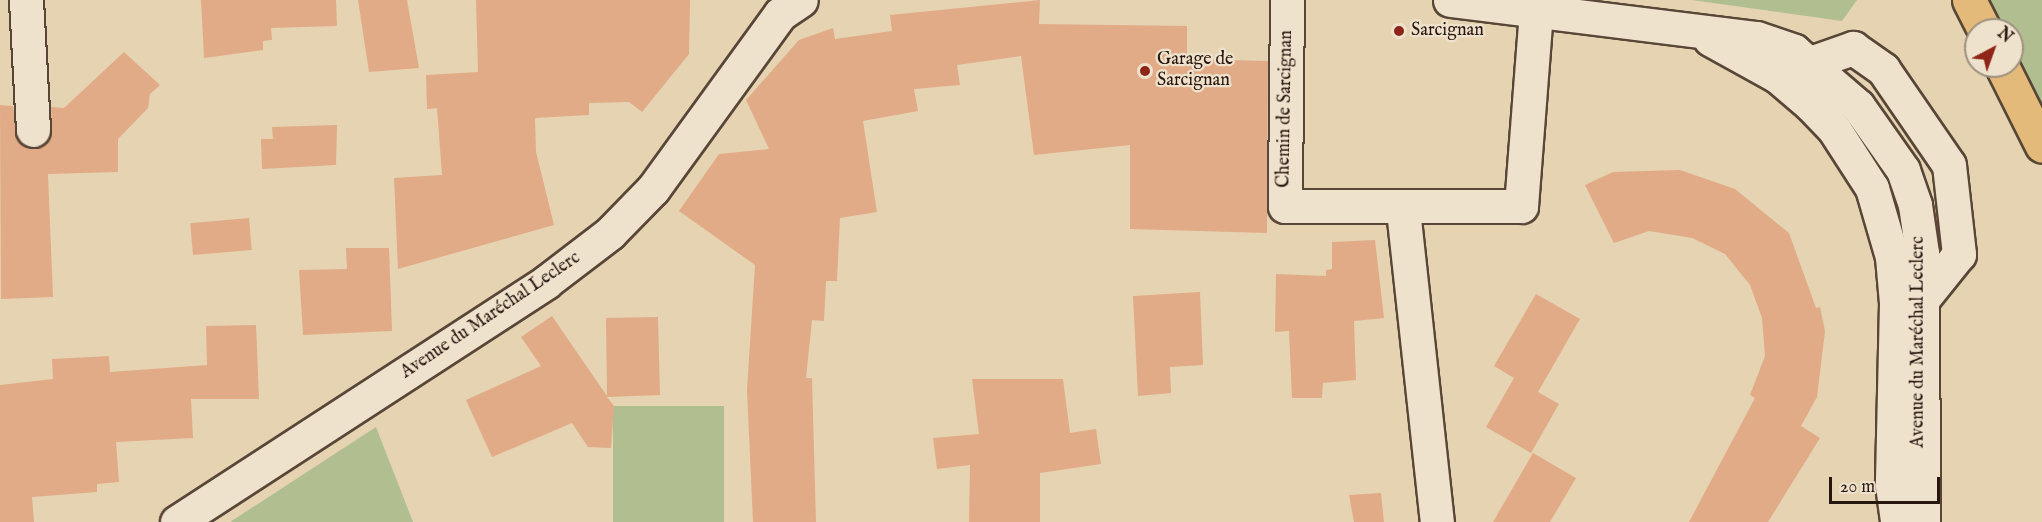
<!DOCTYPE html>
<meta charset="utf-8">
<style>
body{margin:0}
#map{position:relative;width:2042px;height:522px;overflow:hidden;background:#e6d3b2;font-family:"IM FELL English",serif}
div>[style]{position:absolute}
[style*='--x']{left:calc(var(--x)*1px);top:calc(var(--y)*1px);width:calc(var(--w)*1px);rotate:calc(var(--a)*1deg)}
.green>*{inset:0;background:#b0be90;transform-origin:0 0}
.building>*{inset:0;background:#e1ab87;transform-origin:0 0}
.roads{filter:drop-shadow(2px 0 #584637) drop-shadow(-2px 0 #584637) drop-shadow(0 2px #584637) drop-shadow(0 -2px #584637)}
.minor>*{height:33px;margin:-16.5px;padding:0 16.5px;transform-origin:16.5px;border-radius:16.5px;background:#efe2cd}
.highway>*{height:33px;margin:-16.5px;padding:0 16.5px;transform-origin:16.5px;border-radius:16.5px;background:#e3ba79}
.dots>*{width:16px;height:16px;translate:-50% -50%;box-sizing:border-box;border:3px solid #efe2cd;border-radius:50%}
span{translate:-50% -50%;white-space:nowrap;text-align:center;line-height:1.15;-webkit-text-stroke:4.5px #efe2cd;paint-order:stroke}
.poi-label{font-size:18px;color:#28170e}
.left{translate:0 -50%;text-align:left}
.street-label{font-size:18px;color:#28170e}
.north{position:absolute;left:1964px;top:18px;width:60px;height:60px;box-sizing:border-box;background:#efe2cd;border:2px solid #9f9181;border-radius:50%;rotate:41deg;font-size:16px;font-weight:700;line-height:24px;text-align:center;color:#28170e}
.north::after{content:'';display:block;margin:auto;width:21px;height:27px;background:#8f2418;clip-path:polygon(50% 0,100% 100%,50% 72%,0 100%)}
.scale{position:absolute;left:1829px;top:477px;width:111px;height:27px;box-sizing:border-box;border:3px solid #28170e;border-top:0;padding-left:8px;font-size:18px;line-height:21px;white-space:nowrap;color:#28170e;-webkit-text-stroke:4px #efe2cd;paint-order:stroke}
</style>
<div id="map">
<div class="green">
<i style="clip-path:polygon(1692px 0,1857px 0,1842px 21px)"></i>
<i style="clip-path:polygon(1981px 0,2042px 0,2042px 123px,2012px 63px,2012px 30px,1996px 30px)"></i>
<i style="left:724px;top:406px;width:116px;height:111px;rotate:90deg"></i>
<i style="clip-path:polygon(376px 427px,413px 522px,230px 522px)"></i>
</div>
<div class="building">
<i style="clip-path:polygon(201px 0,336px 0,337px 26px,271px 28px,272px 40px,263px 41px,263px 50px,204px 58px)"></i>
<i style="clip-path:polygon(358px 0,407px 0,419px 68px,369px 72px)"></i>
<i style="clip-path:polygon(476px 0,690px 0,689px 54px,642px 112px,629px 102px,589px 103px,589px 115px,535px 118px,536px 152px,554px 225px,398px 269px,394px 178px,442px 175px,437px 108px,427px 109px,426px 75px,478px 72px)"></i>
<i style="clip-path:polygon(1040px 0,1039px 24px,1187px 26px,1187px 59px,1268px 61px,1267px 233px,1130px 229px,1130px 145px,1034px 155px,1021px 56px,957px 65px,960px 85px,914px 89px,918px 111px,863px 121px,877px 212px,840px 218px,837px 281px,826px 281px,824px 321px,812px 320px,806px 378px,812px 378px,816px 522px,753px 522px,747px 390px,755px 265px,679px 211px,719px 154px,769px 149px,746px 100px,799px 40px,833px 28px,835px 39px,892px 31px,890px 15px)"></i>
<i style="clip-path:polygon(124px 52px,160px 85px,150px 94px,148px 108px,118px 139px,118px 172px,48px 174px,53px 297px,1px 299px,0 105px,13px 106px,18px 141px,33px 149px,43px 146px,52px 130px,51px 107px,64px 108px)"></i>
<i style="clip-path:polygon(337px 125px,336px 165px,262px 169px,261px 139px,273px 139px,272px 127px)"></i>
<i style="clip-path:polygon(1680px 170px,1735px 189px,1789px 233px,1816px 308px,1820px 307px,1825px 331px,1817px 397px,1801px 426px,1820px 438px,1768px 522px,1689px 522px,1755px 398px,1750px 395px,1765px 356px,1762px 318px,1750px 285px,1725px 254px,1692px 238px,1649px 231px,1614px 243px,1585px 185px,1613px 172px)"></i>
<i style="left:249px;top:218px;width:32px;height:59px;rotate:85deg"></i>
<i style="clip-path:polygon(1375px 240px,1384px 318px,1354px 321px,1356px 380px,1323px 383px,1322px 398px,1292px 398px,1289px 331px,1275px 332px,1276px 274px,1326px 276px,1326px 270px,1332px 269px,1332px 242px)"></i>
<i style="clip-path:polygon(346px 248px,389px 248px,392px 331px,303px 335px,299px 270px,347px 269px)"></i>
<i style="clip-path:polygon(1200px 292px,1203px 365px,1170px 367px,1171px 393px,1138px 396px,1133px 296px)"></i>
<i style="clip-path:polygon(1536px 294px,1580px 319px,1538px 392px,1559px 404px,1531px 453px,1486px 427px,1514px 378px,1494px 366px)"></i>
<i style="clip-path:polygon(552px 316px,607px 396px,606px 318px,658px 317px,660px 395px,607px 397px,614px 406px,611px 448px,588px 447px,572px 423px,492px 457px,466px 400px,541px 366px,521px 337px)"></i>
<i style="clip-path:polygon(256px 325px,259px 399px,191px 399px,193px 438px,116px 442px,119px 482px,97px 484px,97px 492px,32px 497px,34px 522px,0 522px,0 385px,53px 379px,52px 359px,109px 356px,110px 372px,207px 365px,206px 326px)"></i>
<i style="clip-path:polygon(972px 379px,1063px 379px,1070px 433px,1096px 429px,1101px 464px,1040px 473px,1040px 522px,969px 522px,970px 465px,937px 469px,933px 438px,979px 434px)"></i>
<i style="clip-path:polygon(1533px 453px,1576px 478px,1550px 522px,1493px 522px)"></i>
<i style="clip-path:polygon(1381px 493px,1384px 522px,1354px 522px,1349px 495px)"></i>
</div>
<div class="roads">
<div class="minor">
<i style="--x:26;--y:0;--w:130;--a:86.9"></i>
<i style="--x:1287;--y:0;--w:206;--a:90.6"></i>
<i style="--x:1285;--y:206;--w:236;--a:0"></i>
<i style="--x:1521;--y:206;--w:195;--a:-85.6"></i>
<i style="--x:1450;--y:0;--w:309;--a:7.1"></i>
<i style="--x:1757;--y:38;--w:39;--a:19"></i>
<i style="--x:1794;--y:51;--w:84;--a:40.7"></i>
<i style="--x:1858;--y:106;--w:78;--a:54.9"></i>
<i style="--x:1903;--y:170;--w:37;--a:71"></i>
<i style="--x:1915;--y:205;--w:49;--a:81.7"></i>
<i style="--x:1922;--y:253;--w:269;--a:89.8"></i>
<i style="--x:1710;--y:39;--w:77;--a:28.9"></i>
<i style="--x:1777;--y:76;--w:43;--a:40.3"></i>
<i style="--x:1810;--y:104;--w:35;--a:46"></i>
<i style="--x:1834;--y:129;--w:70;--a:57.2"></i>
<i style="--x:1872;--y:188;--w:72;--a:73.8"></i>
<i style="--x:1892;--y:257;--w:46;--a:85"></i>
<i style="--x:1896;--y:303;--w:182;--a:91.3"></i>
<i style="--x:1892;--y:485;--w:37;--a:82"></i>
<i style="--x:1810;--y:63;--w:46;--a:-19.2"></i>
<i style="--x:1853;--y:48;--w:37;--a:35"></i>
<i style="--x:1883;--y:69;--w:116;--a:55.5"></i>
<i style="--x:1949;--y:165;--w:90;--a:83.6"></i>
<i style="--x:1959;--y:254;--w:59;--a:128.8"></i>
<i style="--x:1403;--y:210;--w:314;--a:83.8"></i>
<i style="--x:177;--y:522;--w:440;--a:-33"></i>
<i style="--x:546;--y:282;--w:81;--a:-37.4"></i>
<i style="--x:610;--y:233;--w:62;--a:-45.7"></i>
<i style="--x:653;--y:189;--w:216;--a:-54"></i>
<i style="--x:780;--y:14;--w:25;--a:-34"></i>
</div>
<div class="highway">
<i style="--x:1969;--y:0;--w:34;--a:63"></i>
<i style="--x:2002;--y:66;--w:89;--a:63.4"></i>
</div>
</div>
<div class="dots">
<i style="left:1399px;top:31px;background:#8f2418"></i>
<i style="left:1145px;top:71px;background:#8f2418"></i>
</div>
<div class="poi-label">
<span class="left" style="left:1411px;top:31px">Sarcignan</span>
<span class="left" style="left:1157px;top:71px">Garage de<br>Sarcignan</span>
</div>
<div class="street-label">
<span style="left:1286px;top:109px;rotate:-89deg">Chemin de Sarcignan</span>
<span style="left:491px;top:316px;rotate:-34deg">Avenue du Maréchal Leclerc</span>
<span style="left:1919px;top:342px;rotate:-90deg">Avenue du Maréchal Leclerc</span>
</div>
<div class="north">N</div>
<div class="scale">20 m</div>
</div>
